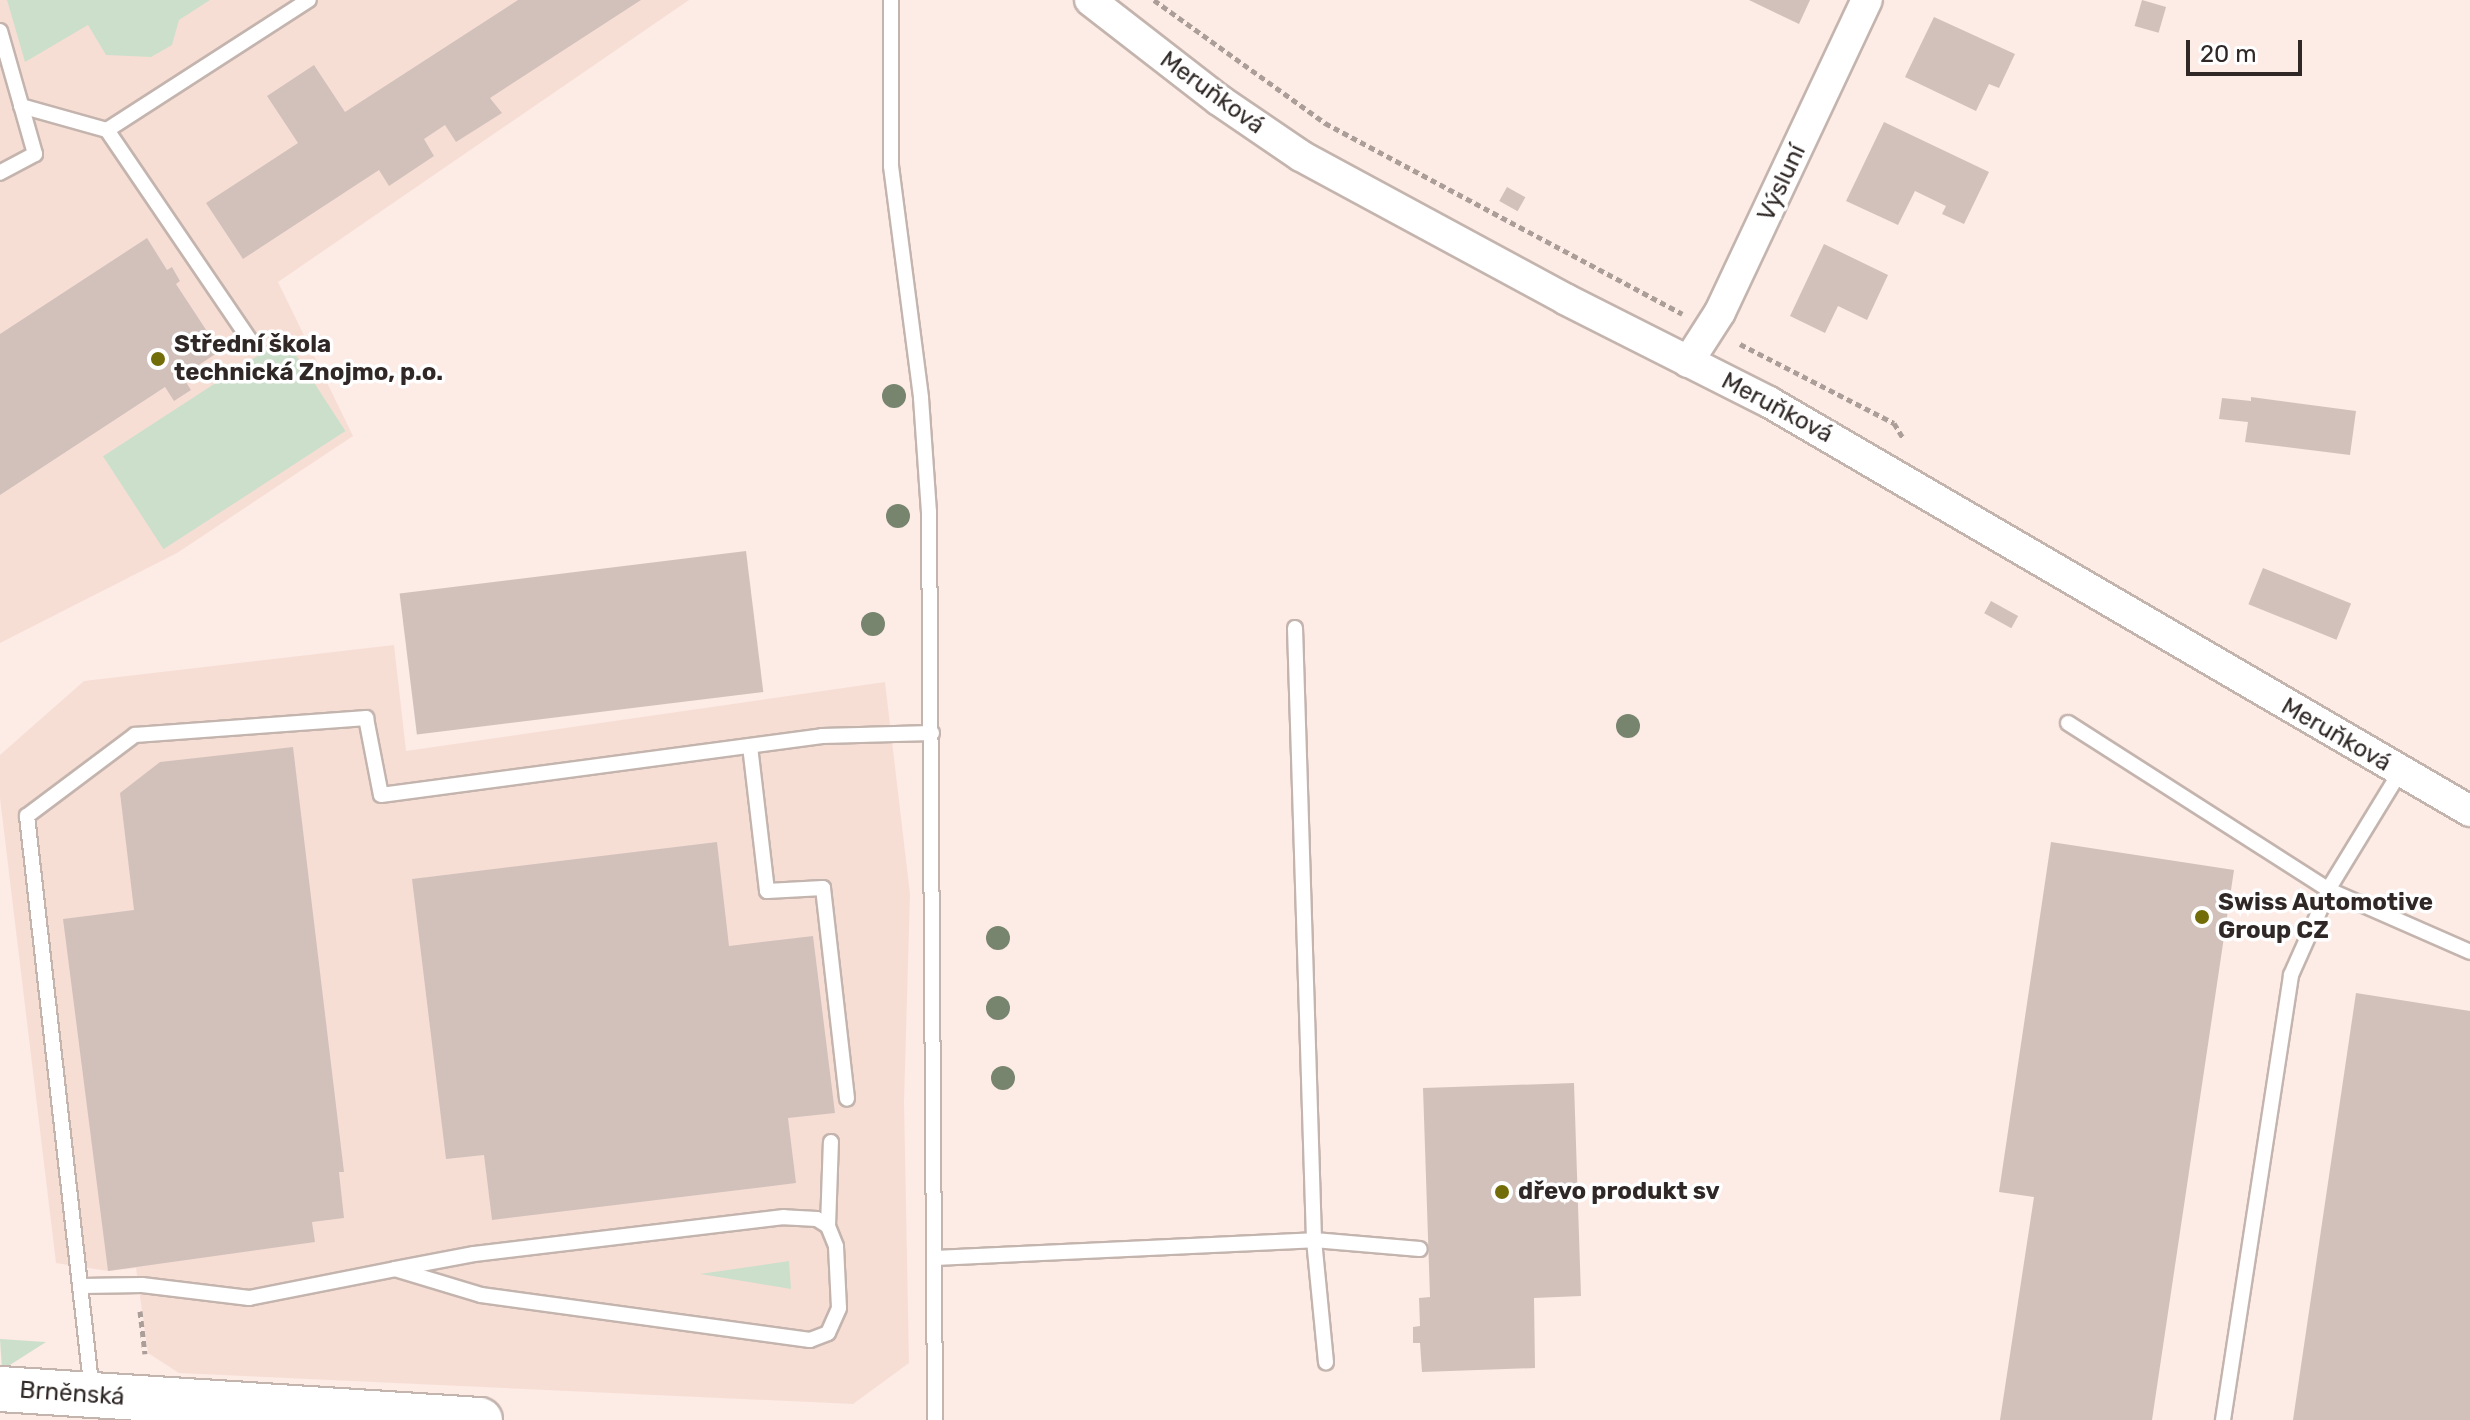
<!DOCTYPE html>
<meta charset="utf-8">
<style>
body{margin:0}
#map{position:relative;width:2470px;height:1420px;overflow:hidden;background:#fdebe5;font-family:Rubik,sans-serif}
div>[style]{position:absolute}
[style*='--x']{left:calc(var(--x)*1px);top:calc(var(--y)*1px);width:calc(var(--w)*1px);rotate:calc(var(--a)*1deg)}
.built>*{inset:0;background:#f7ded5}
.green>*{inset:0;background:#ccdfcb;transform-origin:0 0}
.building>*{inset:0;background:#d2c1bb;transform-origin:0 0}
.path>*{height:5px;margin-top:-2.5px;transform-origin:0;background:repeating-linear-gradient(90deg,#ab9e99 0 6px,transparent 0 10px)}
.roads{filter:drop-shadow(2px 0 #c4b4ae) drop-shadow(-2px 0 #c4b4ae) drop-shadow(0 2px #c4b4ae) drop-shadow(0 -2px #c4b4ae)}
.lane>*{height:14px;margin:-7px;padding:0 7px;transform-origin:7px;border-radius:7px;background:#fff}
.street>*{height:30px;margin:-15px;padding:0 15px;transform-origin:15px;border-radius:15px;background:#fff}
.primary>*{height:44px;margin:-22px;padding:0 22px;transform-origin:22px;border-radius:22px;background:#fff}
.trees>*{width:24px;height:24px;margin:-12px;border-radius:50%;background:#77856e}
.dots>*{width:22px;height:22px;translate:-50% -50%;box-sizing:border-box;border:4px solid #fff;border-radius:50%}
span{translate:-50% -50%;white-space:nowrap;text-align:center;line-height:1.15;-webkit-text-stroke:7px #fff;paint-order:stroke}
.street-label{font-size:24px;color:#2f2826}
.poi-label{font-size:24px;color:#2f2826;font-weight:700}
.left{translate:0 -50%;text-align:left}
.scale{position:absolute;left:2186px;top:40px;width:116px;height:36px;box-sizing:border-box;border:4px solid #2f2826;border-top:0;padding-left:10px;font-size:24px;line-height:28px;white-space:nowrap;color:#2f2826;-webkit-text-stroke:6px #fff;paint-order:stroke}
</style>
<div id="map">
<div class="built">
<i style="clip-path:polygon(0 0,689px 0,278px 282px,353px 436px,177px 553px,0 643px)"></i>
<i style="clip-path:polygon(394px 645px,406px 751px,885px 682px,910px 894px,904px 1102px,909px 1363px,853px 1404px,179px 1373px,148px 1353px,136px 1268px,108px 1271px,56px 1263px,0 798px,0 755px,84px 681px)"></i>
</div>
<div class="green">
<i style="clip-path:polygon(7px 0,210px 0,179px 20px,172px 45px,151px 57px,106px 55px,88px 25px,25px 62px)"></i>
<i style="left:285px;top:338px;width:111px;height:217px;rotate:57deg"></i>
<i style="clip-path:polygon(789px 1261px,791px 1289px,700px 1274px)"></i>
<i style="clip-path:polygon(0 1339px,46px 1342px,2px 1370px)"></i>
</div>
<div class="building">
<i style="clip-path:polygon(518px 0,641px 0,490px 98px,502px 113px,456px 142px,445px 125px,424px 139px,434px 156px,389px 186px,379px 170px,243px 259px,206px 203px,298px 143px,267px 96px,314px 65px,345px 112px)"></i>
<i style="clip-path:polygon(1749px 0,1810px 0,1799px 24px)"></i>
<i style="left:2142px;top:0;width:25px;height:27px;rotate:16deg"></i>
<i style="clip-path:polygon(1934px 17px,2015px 54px,1999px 88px,1989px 84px,1976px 111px,1905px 77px)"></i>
<i style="clip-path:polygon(1884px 122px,1989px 172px,1964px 224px,1942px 214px,1946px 206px,1915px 191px,1898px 225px,1846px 201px)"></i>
<i style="left:1507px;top:187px;width:21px;height:16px;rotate:29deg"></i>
<i style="clip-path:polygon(147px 238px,167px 270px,172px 267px,180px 281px,176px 284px,220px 351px,182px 376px,191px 390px,174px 401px,165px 387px,0 495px,0 334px)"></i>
<i style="clip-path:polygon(1824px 244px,1888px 275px,1867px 320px,1838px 306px,1825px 333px,1790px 316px)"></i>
<i style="clip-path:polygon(2251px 397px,2356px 411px,2350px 455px,2245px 442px,2248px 422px,2219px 419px,2222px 398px,2251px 401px)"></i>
<i style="left:746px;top:551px;width:142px;height:349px;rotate:83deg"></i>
<i style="left:2263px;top:568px;width:95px;height:39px;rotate:22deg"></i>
<i style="left:1991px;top:601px;width:31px;height:14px;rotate:29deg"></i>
<i style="clip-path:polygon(293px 747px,344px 1172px,339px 1172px,344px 1218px,312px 1222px,315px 1242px,108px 1271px,63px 919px,134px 910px,120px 793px,160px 762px)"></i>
<i style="clip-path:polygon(717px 842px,729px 946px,813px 936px,835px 1113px,788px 1118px,796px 1183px,492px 1220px,484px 1155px,446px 1159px,412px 879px)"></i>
<i style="clip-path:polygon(2051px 842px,2234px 870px,2152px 1420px,2000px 1420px,2034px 1197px,1999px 1192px)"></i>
<i style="clip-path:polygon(2356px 993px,2470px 1011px,2470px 1420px,2293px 1420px)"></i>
<i style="clip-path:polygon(1574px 1083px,1581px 1296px,1534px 1298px,1535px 1368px,1422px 1372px,1420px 1343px,1413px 1343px,1413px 1327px,1420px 1326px,1419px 1298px,1430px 1297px,1423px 1088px)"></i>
</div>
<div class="path">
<i style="--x:1154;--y:0;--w:211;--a:35.7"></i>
<i style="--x:1325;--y:123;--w:405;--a:28.1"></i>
<i style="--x:1740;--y:344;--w:173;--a:27.2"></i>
<i style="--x:1894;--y:423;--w:17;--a:59"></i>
<i style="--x:140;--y:1311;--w:43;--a:83.4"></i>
</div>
<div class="roads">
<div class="lane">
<i style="--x:891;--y:0;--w:166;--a:90"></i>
<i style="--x:891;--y:166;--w:234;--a:82.6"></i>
<i style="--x:921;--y:398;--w:114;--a:86"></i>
<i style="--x:929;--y:512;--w:908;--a:89.62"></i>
<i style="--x:0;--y:31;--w:128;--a:74.1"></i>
<i style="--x:35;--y:154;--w:40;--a:152"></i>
<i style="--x:21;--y:106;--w:89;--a:15.6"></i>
<i style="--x:107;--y:130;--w:253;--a:55.8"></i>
<i style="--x:107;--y:130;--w:240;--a:-32.8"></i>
<i style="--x:1295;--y:628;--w:612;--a:88.22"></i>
<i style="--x:1314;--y:1240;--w:123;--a:84.4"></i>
<i style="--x:2068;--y:723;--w:310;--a:32.6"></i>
<i style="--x:2329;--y:890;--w:154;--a:23.7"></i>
<i style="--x:750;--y:746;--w:146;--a:83.3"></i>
<i style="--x:767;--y:891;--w:56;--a:-3.1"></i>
<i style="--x:823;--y:888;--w:212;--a:83.5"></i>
<i style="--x:828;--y:1226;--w:84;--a:-88"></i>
<i style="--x:935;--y:1258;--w:379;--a:-2.7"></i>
<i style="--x:1314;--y:1240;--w:106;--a:4.9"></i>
<i style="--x:82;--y:1286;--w:60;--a:-1"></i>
<i style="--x:142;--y:1285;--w:108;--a:6.9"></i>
<i style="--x:249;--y:1298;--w:149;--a:-11.2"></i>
<i style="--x:395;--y:1269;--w:90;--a:16.8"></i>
<i style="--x:481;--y:1295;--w:332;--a:7.8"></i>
<i style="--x:810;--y:1340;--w:19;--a:-21"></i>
<i style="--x:828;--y:1333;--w:27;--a:-66"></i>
<i style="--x:839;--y:1308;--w:62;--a:-92.8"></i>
<i style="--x:836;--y:1246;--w:22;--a:-112"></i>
<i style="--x:828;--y:1226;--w:13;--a:-148"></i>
<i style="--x:817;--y:1219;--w:33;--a:-177"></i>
<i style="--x:784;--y:1217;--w:312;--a:173.2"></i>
<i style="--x:474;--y:1254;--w:80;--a:169.2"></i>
<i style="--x:92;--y:1392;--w:580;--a:-96.44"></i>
<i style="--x:27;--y:816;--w:135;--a:-36.9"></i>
<i style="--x:135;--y:735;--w:232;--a:-4.2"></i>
<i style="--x:366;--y:718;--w:78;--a:79"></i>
<i style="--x:381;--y:795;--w:445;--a:-7.6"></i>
<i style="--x:822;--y:736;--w:110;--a:-1.6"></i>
<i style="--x:2223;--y:1420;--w:450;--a:-81.3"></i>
<i style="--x:2291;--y:975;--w:98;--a:-66"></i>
<i style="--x:2331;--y:885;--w:132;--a:-58.6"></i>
</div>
<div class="street">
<i style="--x:1090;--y:0;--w:163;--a:37.8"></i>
<i style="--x:1219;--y:100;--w:99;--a:34.3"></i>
<i style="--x:1301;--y:156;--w:300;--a:28.4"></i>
<i style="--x:1565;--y:299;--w:229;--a:26.8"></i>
<i style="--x:1769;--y:402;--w:812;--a:30.26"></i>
<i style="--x:1688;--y:362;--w:59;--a:-57.4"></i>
<i style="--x:1720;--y:312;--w:345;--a:-64.8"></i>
</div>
<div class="primary">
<i style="--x:0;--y:1389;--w:481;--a:3.7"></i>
</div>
</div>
<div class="trees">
<i style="left:894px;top:396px"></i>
<i style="left:898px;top:516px"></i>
<i style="left:873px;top:624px"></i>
<i style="left:1628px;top:726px"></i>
<i style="left:998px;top:938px"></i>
<i style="left:998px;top:1008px"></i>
<i style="left:1003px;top:1078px"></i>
</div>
<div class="dots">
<i style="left:158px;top:359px;background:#726c09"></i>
<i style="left:2202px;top:917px;background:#726c09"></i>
<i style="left:1502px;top:1192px;background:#726c09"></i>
</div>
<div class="street-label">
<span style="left:1212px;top:93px;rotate:36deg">Meruňková</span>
<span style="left:1782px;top:183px;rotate:-65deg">Výsluní</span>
<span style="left:1777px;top:408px;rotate:28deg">Meruňková</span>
<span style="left:2336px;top:735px;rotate:30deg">Meruňková</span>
<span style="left:72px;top:1394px;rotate:4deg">Brněnská</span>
</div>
<div class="poi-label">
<span class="left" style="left:174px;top:359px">Střední škola<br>technická Znojmo, p.o.</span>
<span class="left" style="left:2218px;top:917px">Swiss Automotive<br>Group CZ</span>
<span class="left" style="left:1518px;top:1192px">dřevo produkt sv</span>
</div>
<div class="scale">20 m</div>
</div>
